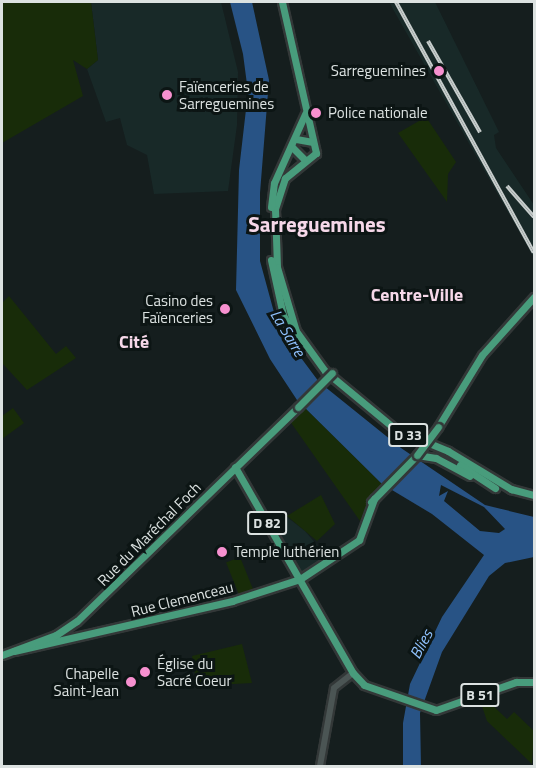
<!DOCTYPE html>
<meta charset="utf-8">
<style>
body{margin:0}
#map{position:relative;width:536px;height:768px;overflow:hidden;background:#151e1e;font-family:"Titillium Web",sans-serif}
div>[style]{position:absolute}
[style*='--x']{left:calc(var(--x)*1px);top:calc(var(--y)*1px);width:calc(var(--w)*1px);rotate:calc(var(--a)*1deg)}
.built>*{inset:0;background:#182928}
.green>*{inset:0;background:#182c09;transform-origin:0 0}
.water>*{inset:0;background:#285385}
.roads{filter:drop-shadow(2px 0 #333838) drop-shadow(-2px 0 #333838) drop-shadow(0 2px #333838) drop-shadow(0 -2px #333838)}
.secondary>*{height:6px;margin:-3px;padding:0 3px;transform-origin:3px;border-radius:3px;background:#4b5554}
.primary>*{height:7px;margin:-3.5px;padding:0 3.5px;transform-origin:3.5px;border-radius:3.5px;background:#489c7c}
.rail>*{height:4px;margin-top:-2px;transform-origin:0;background:repeating-linear-gradient(90deg,#0c1514 0 4.5px,#c7cdcc 0 9px);box-sizing:border-box;border-block:2px solid #c7cdcc}
.bridges{filter:drop-shadow(2px 0 #333838) drop-shadow(-2px 0 #333838) drop-shadow(0 2px #333838) drop-shadow(0 -2px #333838)}
.primary-bridge>*{height:7px;margin:-3.5px;padding:0 3.5px;transform-origin:3.5px;border-radius:3.5px;background:#489c7c}
.dots>*{width:16px;height:16px;translate:-50% -50%;box-sizing:border-box;border:3px solid #0c1514;border-radius:50%}
span{translate:-50% -50%;white-space:nowrap;text-align:center;line-height:1.15;-webkit-text-stroke:6px #0c1514;paint-order:stroke}
.shield-label span{padding:2px 4px;background:#0c1514;border:2px solid;border-radius:4px;-webkit-text-stroke-width:0}
.shield-label{font-size:14px;color:#dce2e1;font-weight:700}
.poi-label{font-size:15px;color:#dce2e1}
.right{translate:-100% -50%;text-align:right}
.left{translate:0 -50%;text-align:left}
.street-label{font-size:15px;color:#dce2e1}
.water-label{font-size:16px;color:#90c2fe;font-style:italic}
.quarter-label{font-size:18px;color:#f6d8e9;font-weight:700}
.district-label{font-size:21px;color:#f6d8e9;font-weight:700}
.frame{position:absolute;inset:0;border:3px solid #dce2e1;pointer-events:none}
</style>
<div id="map">
<div class="built">
<i style="clip-path:polygon(91px 2px,221px 2px,238px 72px,237px 125px,228px 191px,154px 194px,147px 155px,127px 145px,120px 118px,106px 122px,87px 69px,98px 60px)"></i>
<i style="clip-path:polygon(389px 2px,435px 2px,499px 132px,494px 135px,496px 148px,534px 205px,534px 258px)"></i>
<i style="clip-path:polygon(287px 517px,305px 531px,328px 558px,300px 575px,271px 527px)"></i>
</div>
<div class="green">
<i style="clip-path:polygon(2px 2px,91px 2px,98px 60px,87px 69px,73px 60px,83px 96px,2px 143px)"></i>
<i style="clip-path:polygon(426px 117px,456px 162px,448px 174px,447px 202px,398px 133px)"></i>
<i style="clip-path:polygon(9px 296px,56px 354px,66px 346px,76px 358px,27px 390px,2px 363px,2px 303px)"></i>
<i style="clip-path:polygon(300px 403px,382px 484px,369px 499px,360px 521px,287px 417px)"></i>
<i style="clip-path:polygon(13px 408px,24px 423px,2px 439px,2px 416px)"></i>
<i style="clip-path:polygon(321px 495px,335px 524px,317px 541px,287px 516px)"></i>
<i style="left:240px;top:557px;width:37px;height:15px;rotate:68deg"></i>
<i style="clip-path:polygon(242px 644px,252px 683px,197px 686px,192px 656px)"></i>
<i style="clip-path:polygon(488px 701px,507px 719px,514px 712px,534px 731px,532px 764px,487px 721px,481px 703px)"></i>
</div>
<div class="water">
<i style="clip-path:polygon(evenodd,230px 2px,252px 2px,269px 80px,260px 193px,260px 261px,278px 327px,319px 382px,401px 448px,485px 505px,534px 517px,534px 557px,505px 563px,489px 576px,442px 652px,420px 713px,421px 766px,403px 766px,403px 723px,410px 684px,442px 617px,484px 555px,432px 514px,382px 484px,297px 400px,270px 359px,236px 290px,239px 170px,248px 92px,243px 54px,230px 2px,441px 485px,484px 507px,505px 529px,499px 533px,480px 531px,444px 501px,448px 491px,439px 496px,441px 485px)"></i>
</div>
<div class="roads">
<div class="secondary">
<i style="--x:320;--y:766;--w:79;--a:-79.8"></i>
<i style="--x:334;--y:688;--w:24;--a:-38"></i>
</div>
<div class="primary">
<i style="--x:282;--y:2;--w:155;--a:77.3"></i>
<i style="--x:316;--y:153;--w:40;--a:141"></i>
<i style="--x:285;--y:178;--w:33;--a:108"></i>
<i style="--x:275;--y:209;--w:58;--a:88"></i>
<i style="--x:277;--y:267;--w:67;--a:73.5"></i>
<i style="--x:296;--y:331;--w:49;--a:54.1"></i>
<i style="--x:325;--y:371;--w:91;--a:39.6"></i>
<i style="--x:395;--y:429;--w:57;--a:22.5"></i>
<i style="--x:448;--y:451;--w:74;--a:31.1"></i>
<i style="--x:511;--y:489;--w:24;--a:15"></i>
<i style="--x:296;--y:139;--w:17;--a:10"></i>
<i style="--x:292;--y:147;--w:18;--a:45"></i>
<i style="--x:271;--y:207;--w:24;--a:-83"></i>
<i style="--x:274;--y:183;--w:76;--a:-65.8"></i>
<i style="--x:271;--y:260;--w:56;--a:77.7"></i>
<i style="--x:283;--y:315;--w:23;--a:61"></i>
<i style="--x:438;--y:427;--w:84;--a:-58.6"></i>
<i style="--x:482;--y:355;--w:78;--a:-48.1"></i>
<i style="--x:460;--y:465;--w:42;--a:33.3"></i>
<i style="--x:235;--y:467;--w:237;--a:60.2"></i>
<i style="--x:353;--y:673;--w:16;--a:47"></i>
<i style="--x:364;--y:685;--w:76;--a:19.1"></i>
<i style="--x:436;--y:710;--w:85;--a:-19.3"></i>
<i style="--x:516;--y:682;--w:18;--a:0"></i>
<i style="--x:371;--y:502;--w:66;--a:-45.6"></i>
<i style="--x:417;--y:455;--w:19;--a:9"></i>
<i style="--x:436;--y:458;--w:38;--a:28"></i>
<i style="--x:14;--y:651;--w:224;--a:-12.9"></i>
<i style="--x:232;--y:601;--w:71;--a:-17.9"></i>
<i style="--x:300;--y:579;--w:71;--a:-33.5"></i>
<i style="--x:359;--y:540;--w:44;--a:-69.9"></i>
<i style="--x:2;--y:655;--w:58;--a:-20.3"></i>
<i style="--x:56;--y:635;--w:25;--a:-34"></i>
<i style="--x:77;--y:621;--w:308;--a:-44.1"></i>
</div>
</div>
<div class="rail">
<i style="--x:396;--y:2;--w:286;--a:61.2"></i>
<i style="--x:428;--y:41;--w:105;--a:60.3"></i>
<i style="--x:507;--y:186;--w:41;--a:48.9"></i>
</div>
<div class="bridges">
<div class="primary-bridge">
<i style="--x:298;--y:407;--w:48;--a:-45"></i>
<i style="--x:417;--y:455;--w:35;--a:-53"></i>
</div>
</div>
<div class="dots">
<i style="left:439px;top:71px;background:#f690cf"></i>
<i style="left:167px;top:95px;background:#f690cf"></i>
<i style="left:316px;top:113px;background:#f690cf"></i>
<i style="left:225px;top:309px;background:#f690cf"></i>
<i style="left:222px;top:552px;background:#f690cf"></i>
<i style="left:145px;top:672px;background:#f690cf"></i>
<i style="left:131px;top:682px;background:#f690cf"></i>
</div>
<div class="shield-label">
<span style="left:408px;top:435px">D 33</span>
<span style="left:267px;top:523px">D 82</span>
<span style="left:480px;top:695px">B 51</span>
</div>
<div class="poi-label">
<span class="right" style="left:426px;top:71px">Sarreguemines</span>
<span class="left" style="left:179px;top:95px">Faïenceries de<br>Sarreguemines</span>
<span class="left" style="left:328px;top:113px">Police nationale</span>
<span class="right" style="left:213px;top:309px">Casino des<br>Faïenceries</span>
<span class="left" style="left:234px;top:552px">Temple luthérien</span>
<span class="left" style="left:157px;top:672px">Église du<br>Sacré Coeur</span>
<span class="right" style="left:119px;top:682px">Chapelle<br>Saint-Jean</span>
</div>
<div class="street-label">
<span style="left:149px;top:534px;rotate:-45deg">Rue du Maréchal Foch</span>
<span style="left:182px;top:599px;rotate:-14deg">Rue Clemenceau</span>
</div>
<div class="water-label">
<span style="left:288px;top:333px;rotate:59deg">La Sarre</span>
<span style="left:421px;top:644px;rotate:-62deg">Blies</span>
</div>
<div class="quarter-label">
<span style="left:417px;top:295px">Centre-Ville</span>
<span style="left:134px;top:342px">Cité</span>
</div>
<div class="district-label">
<span style="left:317px;top:224px">Sarreguemines</span>
</div>
<div class="frame"></div>
</div>
